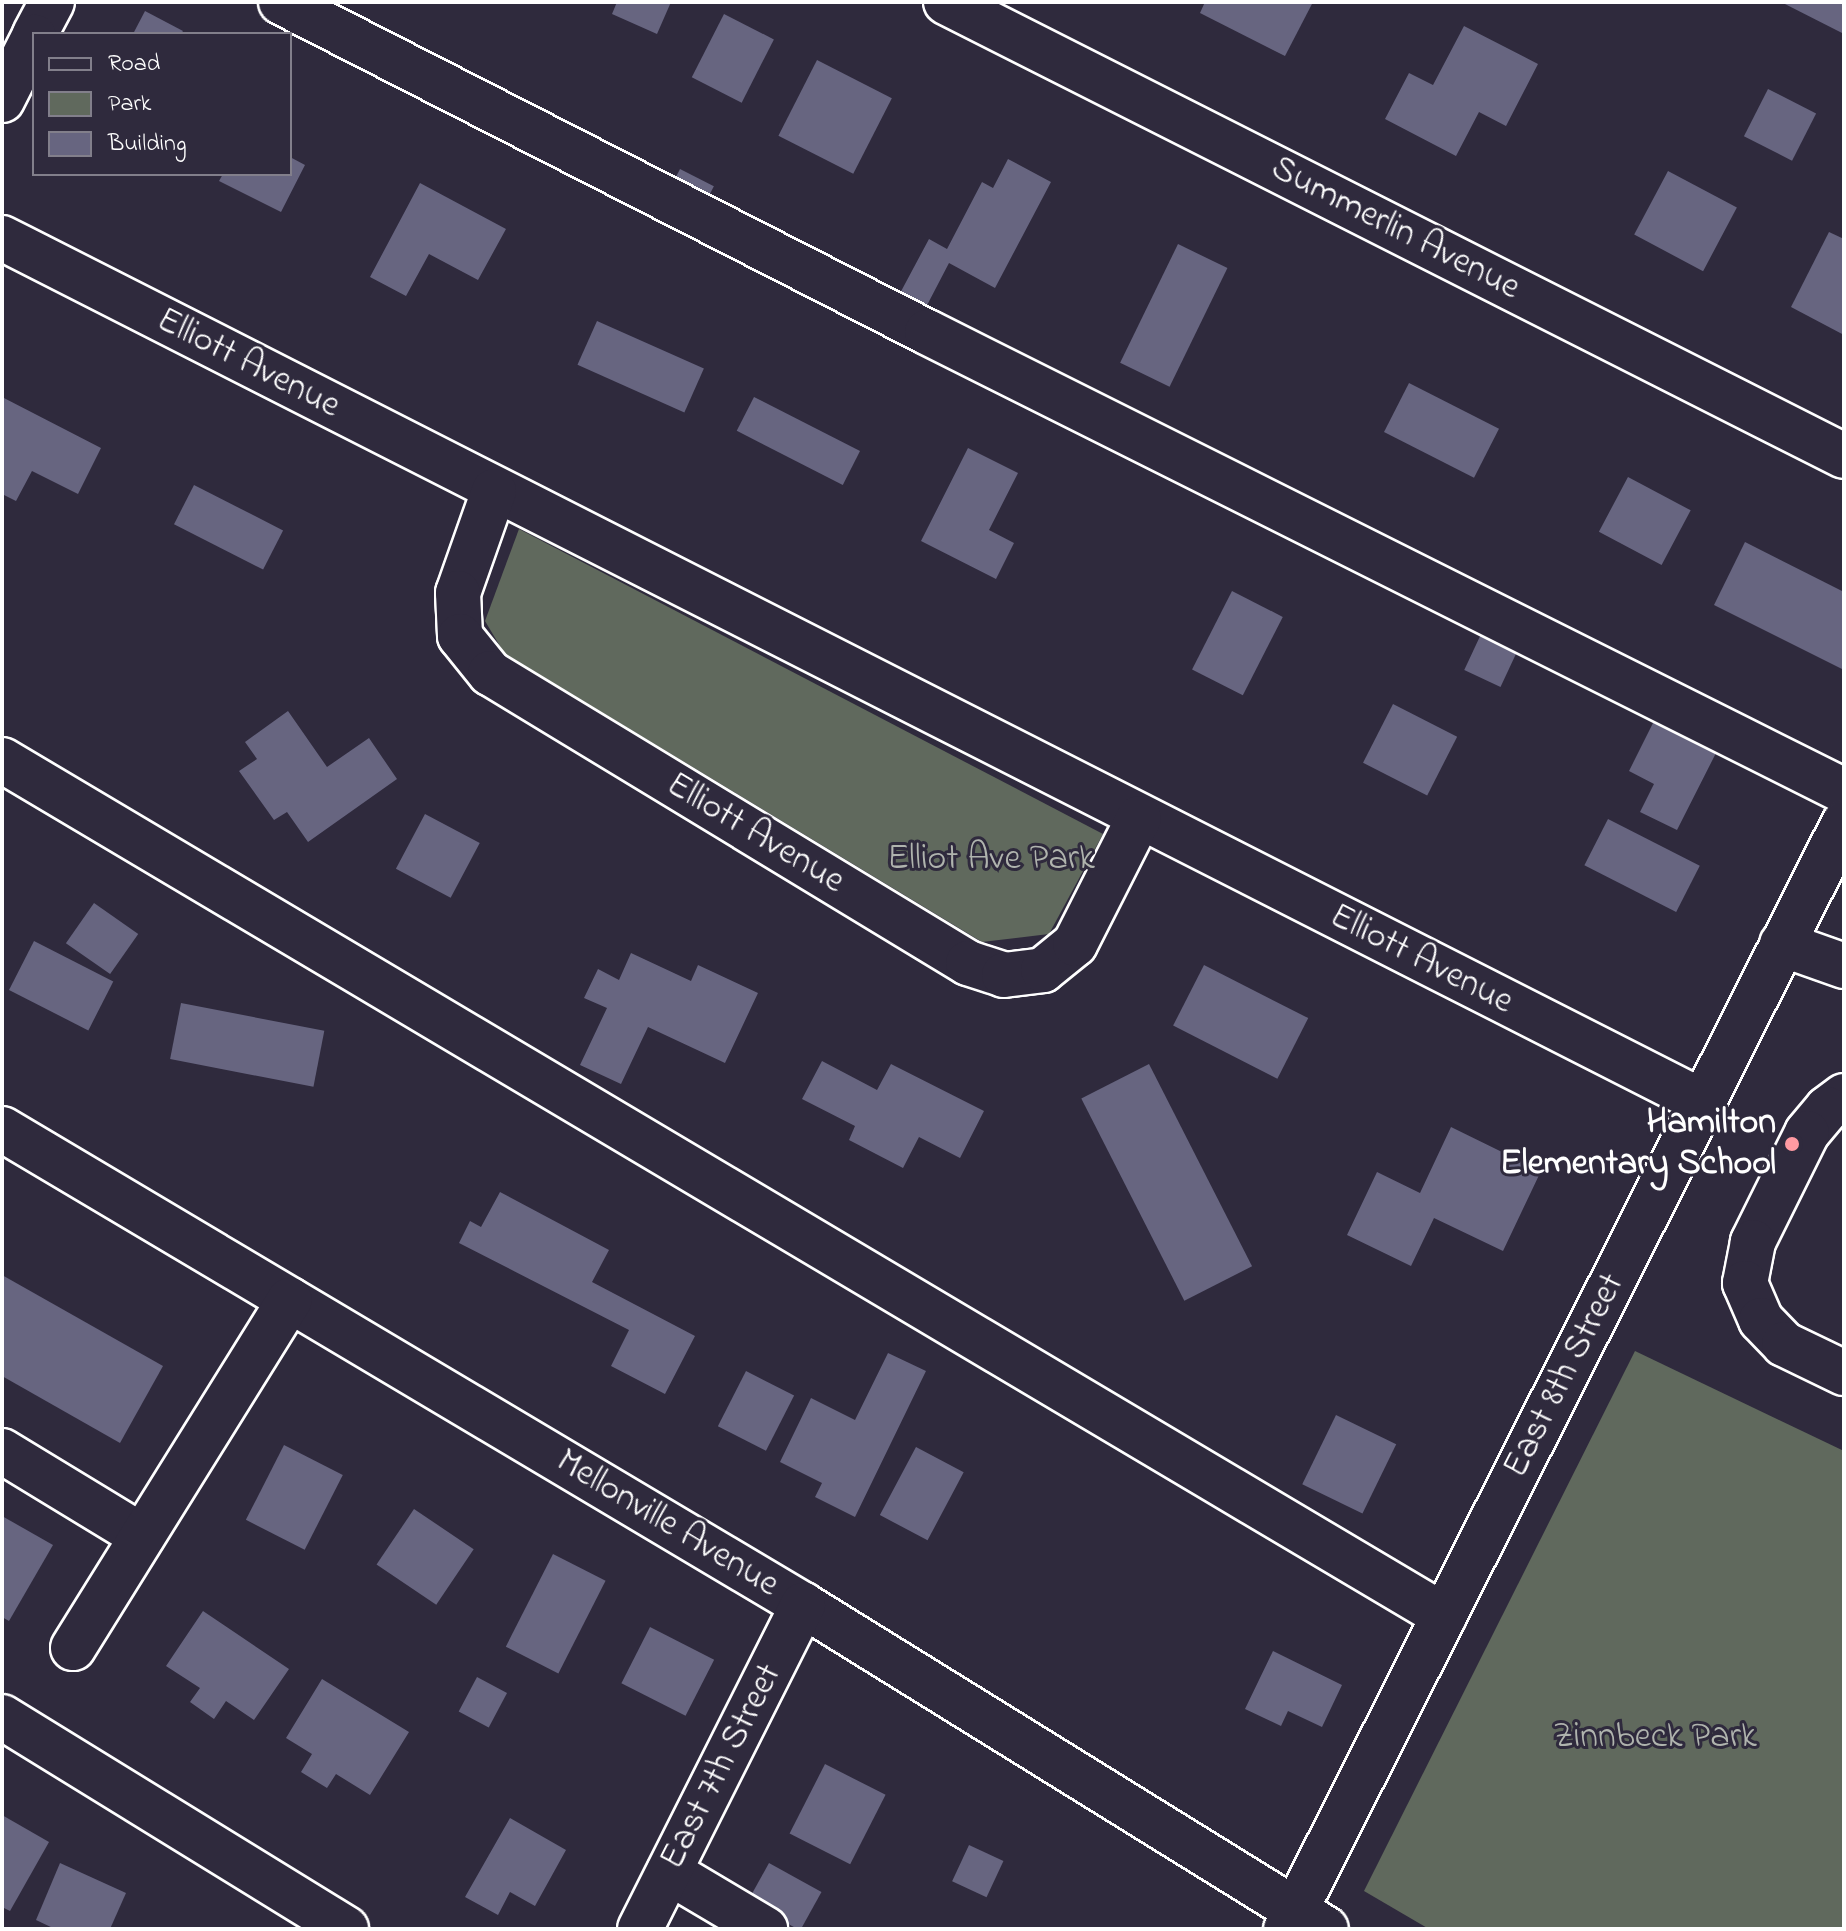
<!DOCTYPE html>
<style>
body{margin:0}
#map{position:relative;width:1846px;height:1931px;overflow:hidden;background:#2f2a3d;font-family:"Indie Flower",sans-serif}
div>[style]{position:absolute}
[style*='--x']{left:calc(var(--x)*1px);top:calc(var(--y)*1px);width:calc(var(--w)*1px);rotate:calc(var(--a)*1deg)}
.green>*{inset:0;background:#60695d}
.building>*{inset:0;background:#676580;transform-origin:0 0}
.roads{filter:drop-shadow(2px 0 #fff) drop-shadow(-2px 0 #fff) drop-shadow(0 2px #fff) drop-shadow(0 -2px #fff)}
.minor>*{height:44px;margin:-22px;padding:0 22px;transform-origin:22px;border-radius:22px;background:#2f2a3d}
.dots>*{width:22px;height:22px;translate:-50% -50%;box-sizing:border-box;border:4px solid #2f2a3d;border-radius:50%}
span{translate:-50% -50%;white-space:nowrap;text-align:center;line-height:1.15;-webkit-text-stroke:6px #2f2a3d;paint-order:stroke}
.street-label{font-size:36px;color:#fff}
.park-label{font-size:36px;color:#b0b4ae}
.poi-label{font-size:36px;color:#fff;font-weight:700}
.right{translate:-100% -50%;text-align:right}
.frame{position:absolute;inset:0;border:4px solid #fff;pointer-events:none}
.legend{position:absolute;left:32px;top:32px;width:260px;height:144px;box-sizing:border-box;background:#2f2a3d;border:2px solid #827f8b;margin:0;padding:10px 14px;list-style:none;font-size:24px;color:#fff}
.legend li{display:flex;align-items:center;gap:16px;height:40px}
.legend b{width:40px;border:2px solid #827f8b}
</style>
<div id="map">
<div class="green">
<i style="clip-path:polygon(519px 529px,1103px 834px,1049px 934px,982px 942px,504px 653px,485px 621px)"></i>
<i style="clip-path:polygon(1635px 1351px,1844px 1451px,1844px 1929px,1429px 1929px,1364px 1891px)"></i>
</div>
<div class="building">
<i style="clip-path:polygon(617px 2px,671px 2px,657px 34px,612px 14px)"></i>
<i style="clip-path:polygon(1205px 2px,1313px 2px,1285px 56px,1200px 13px)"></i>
<i style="clip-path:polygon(1781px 2px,1844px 2px,1844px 34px)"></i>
<i style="clip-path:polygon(145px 11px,183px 31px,181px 34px,133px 34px)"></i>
<i style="left:724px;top:14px;width:56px;height:71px;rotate:27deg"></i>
<i style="clip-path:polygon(1464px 26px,1538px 64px,1506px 126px,1479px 112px,1456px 156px,1385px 119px,1409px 73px,1433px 85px)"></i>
<i style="left:817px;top:60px;width:84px;height:85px;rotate:27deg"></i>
<i style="left:1768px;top:89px;width:54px;height:53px;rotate:27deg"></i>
<i style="clip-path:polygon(290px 157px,305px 165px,281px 212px,219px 181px,223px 174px,290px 174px)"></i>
<i style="clip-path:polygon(1008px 159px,1051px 182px,995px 288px,949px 263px,924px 311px,898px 297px,929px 239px,947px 249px,982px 182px,993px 188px)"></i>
<i style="left:680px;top:169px;width:38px;height:21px;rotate:27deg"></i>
<i style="left:1668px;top:171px;width:78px;height:72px;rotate:28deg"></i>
<i style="clip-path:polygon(420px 183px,506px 229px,478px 280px,429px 254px,406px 296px,370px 277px)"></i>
<i style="clip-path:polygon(1829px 232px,1844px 239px,1844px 335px,1791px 307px)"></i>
<i style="left:1178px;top:244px;width:55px;height:132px;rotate:26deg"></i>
<i style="left:597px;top:321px;width:117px;height:48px;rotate:24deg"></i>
<i style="left:1409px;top:383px;width:101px;height:55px;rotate:27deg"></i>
<i style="clip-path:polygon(2px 397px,101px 448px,78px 494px,32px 471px,16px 501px,2px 494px)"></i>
<i style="left:754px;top:397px;width:119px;height:38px;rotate:27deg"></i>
<i style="clip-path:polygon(968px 448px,1018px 473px,989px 530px,1014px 543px,996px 579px,921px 541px)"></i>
<i style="left:1628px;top:477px;width:71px;height:62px;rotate:28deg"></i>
<i style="left:194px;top:485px;width:100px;height:44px;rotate:27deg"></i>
<i style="clip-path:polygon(1745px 542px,1844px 592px,1844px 670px,1714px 605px)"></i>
<i style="left:1232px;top:591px;width:57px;height:88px;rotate:27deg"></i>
<i style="left:1482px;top:632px;width:40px;height:42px;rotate:25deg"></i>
<i style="left:1393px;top:704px;width:72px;height:66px;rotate:27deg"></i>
<i style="clip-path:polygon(288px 711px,327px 767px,369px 738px,397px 779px,308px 842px,287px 812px,274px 820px,239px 771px,257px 759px,245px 742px)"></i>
<i style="clip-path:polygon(1654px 721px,1716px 753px,1677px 830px,1640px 812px,1654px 784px,1629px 771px)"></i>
<i style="left:425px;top:814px;width:62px;height:62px;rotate:28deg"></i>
<i style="left:1608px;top:819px;width:103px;height:52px;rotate:27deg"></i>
<i style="left:94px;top:903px;width:54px;height:49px;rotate:35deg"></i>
<i style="left:34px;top:941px;width:89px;height:55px;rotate:27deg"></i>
<i style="clip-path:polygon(631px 953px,691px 981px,698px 965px,758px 993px,725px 1063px,648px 1027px,621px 1084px,580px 1065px,607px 1008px,584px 998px,598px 969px,619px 980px)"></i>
<i style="left:1204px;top:965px;width:117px;height:68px;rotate:27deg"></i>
<i style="left:181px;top:1003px;width:146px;height:57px;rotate:11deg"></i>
<i style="clip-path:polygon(822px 1061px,877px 1090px,891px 1064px,984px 1111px,960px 1158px,919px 1137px,903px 1168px,849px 1140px,855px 1126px,802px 1099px)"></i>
<i style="left:1149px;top:1064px;width:227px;height:76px;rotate:63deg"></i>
<i style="clip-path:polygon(1451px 1127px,1541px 1171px,1503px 1251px,1434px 1218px,1411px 1266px,1347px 1235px,1377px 1172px,1420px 1193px)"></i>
<i style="clip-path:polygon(500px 1192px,609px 1250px,592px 1282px,695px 1336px,665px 1394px,611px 1366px,629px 1330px,459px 1243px,470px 1221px,481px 1227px)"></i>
<i style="clip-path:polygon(2px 1275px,163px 1366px,120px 1443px,2px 1376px)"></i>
<i style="clip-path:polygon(888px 1353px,926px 1371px,855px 1517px,815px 1497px,822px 1483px,780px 1462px,811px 1398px,855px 1420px)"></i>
<i style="left:746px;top:1371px;width:54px;height:62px;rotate:27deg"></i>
<i style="left:1336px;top:1415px;width:67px;height:77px;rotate:26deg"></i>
<i style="left:284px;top:1445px;width:66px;height:84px;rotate:27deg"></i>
<i style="left:916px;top:1447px;width:54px;height:77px;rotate:28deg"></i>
<i style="left:414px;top:1509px;width:72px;height:67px;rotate:34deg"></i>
<i style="clip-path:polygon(2px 1516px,53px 1545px,9px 1621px,2px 1617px)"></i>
<i style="left:553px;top:1554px;width:59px;height:104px;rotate:27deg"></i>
<i style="clip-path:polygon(203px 1611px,289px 1669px,254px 1720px,226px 1701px,214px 1719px,190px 1702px,200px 1688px,166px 1666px)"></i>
<i style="left:650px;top:1627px;width:72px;height:63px;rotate:27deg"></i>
<i style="clip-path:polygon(1273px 1651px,1342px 1685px,1322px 1727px,1288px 1711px,1281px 1726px,1245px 1709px)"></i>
<i style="left:477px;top:1677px;width:34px;height:39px;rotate:28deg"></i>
<i style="clip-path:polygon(322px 1679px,409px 1732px,370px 1795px,336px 1774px,327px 1788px,301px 1772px,312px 1754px,286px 1738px)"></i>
<i style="left:825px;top:1764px;width:68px;height:78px;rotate:27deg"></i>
<i style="clip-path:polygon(2px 1815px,49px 1842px,10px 1911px,2px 1907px)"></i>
<i style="clip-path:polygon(510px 1818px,566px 1850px,535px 1906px,510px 1892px,498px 1915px,465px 1897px)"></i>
<i style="left:969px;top:1845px;width:38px;height:40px;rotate:25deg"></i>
<i style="clip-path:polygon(60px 1863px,126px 1893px,110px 1929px,55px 1929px,36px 1920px)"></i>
<i style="left:769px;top:1863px;width:60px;height:44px;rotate:29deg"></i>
</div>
<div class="roads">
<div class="minor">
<i style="--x:281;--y:2;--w:725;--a:27.06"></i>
<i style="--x:927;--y:332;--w:1025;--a:26.59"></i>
<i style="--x:946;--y:2;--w:1006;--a:26.82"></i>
<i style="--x:35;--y:34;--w:36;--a:-62"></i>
<i style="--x:2;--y:100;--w:71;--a:-63.1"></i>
<i style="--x:2;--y:238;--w:1908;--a:26.93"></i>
<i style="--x:494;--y:491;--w:108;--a:109.4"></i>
<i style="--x:458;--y:593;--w:43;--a:87.3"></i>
<i style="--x:460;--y:636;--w:48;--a:51"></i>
<i style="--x:490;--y:673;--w:559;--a:31.24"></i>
<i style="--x:968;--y:963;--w:38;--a:18"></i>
<i style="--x:1004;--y:975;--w:39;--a:-7"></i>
<i style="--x:1043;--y:970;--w:41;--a:-39.1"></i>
<i style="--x:1075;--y:944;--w:141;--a:-63.1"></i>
<i style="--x:2;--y:760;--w:1677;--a:30.69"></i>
<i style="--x:1782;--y:944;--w:66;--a:19.5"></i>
<i style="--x:1844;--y:1096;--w:21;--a:143"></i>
<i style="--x:1827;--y:1109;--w:31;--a:130"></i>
<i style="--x:1807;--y:1133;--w:122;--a:116.4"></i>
<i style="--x:1753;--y:1242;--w:42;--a:101"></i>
<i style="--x:1745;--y:1283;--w:40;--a:66.6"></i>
<i style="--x:1761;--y:1320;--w:33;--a:46"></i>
<i style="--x:1784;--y:1344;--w:67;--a:25.8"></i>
<i style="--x:2;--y:1129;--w:932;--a:30.72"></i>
<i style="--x:803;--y:1605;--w:615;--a:31.78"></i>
<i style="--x:2;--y:1451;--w:164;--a:31.3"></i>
<i style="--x:73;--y:1648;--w:410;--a:-58.1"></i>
<i style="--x:2;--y:1717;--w:404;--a:31.6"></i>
<i style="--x:669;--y:1872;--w:112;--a:30.7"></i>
<i style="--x:640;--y:1929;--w:363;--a:-63.3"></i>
<i style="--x:1286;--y:1929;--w:1239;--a:-63.23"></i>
</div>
</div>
<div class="dots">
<i style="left:1792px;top:1144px;background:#ff9aa2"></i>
</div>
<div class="street-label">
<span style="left:1395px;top:229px;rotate:27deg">Summerlin Avenue</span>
<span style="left:248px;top:364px;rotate:27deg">Elliott Avenue</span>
<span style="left:755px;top:834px;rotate:31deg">Elliott Avenue</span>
<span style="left:1421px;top:960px;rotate:27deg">Elliott Avenue</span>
<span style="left:1565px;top:1376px;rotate:-63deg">East 8th Street</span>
<span style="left:667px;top:1524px;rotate:31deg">Mellonville Avenue</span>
<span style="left:722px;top:1767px;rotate:-63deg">East 7th Street</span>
</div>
<div class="park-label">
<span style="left:991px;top:860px">Elliot Ave Park</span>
<span style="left:1655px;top:1738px">Zinnbeck Park</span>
</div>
<div class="poi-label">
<span class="right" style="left:1776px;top:1144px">Hamilton<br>Elementary School</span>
</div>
<div class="frame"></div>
<ul class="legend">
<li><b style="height:10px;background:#2f2a3d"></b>Road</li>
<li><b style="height:22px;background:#60695d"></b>Park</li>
<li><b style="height:22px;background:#676580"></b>Building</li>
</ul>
</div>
